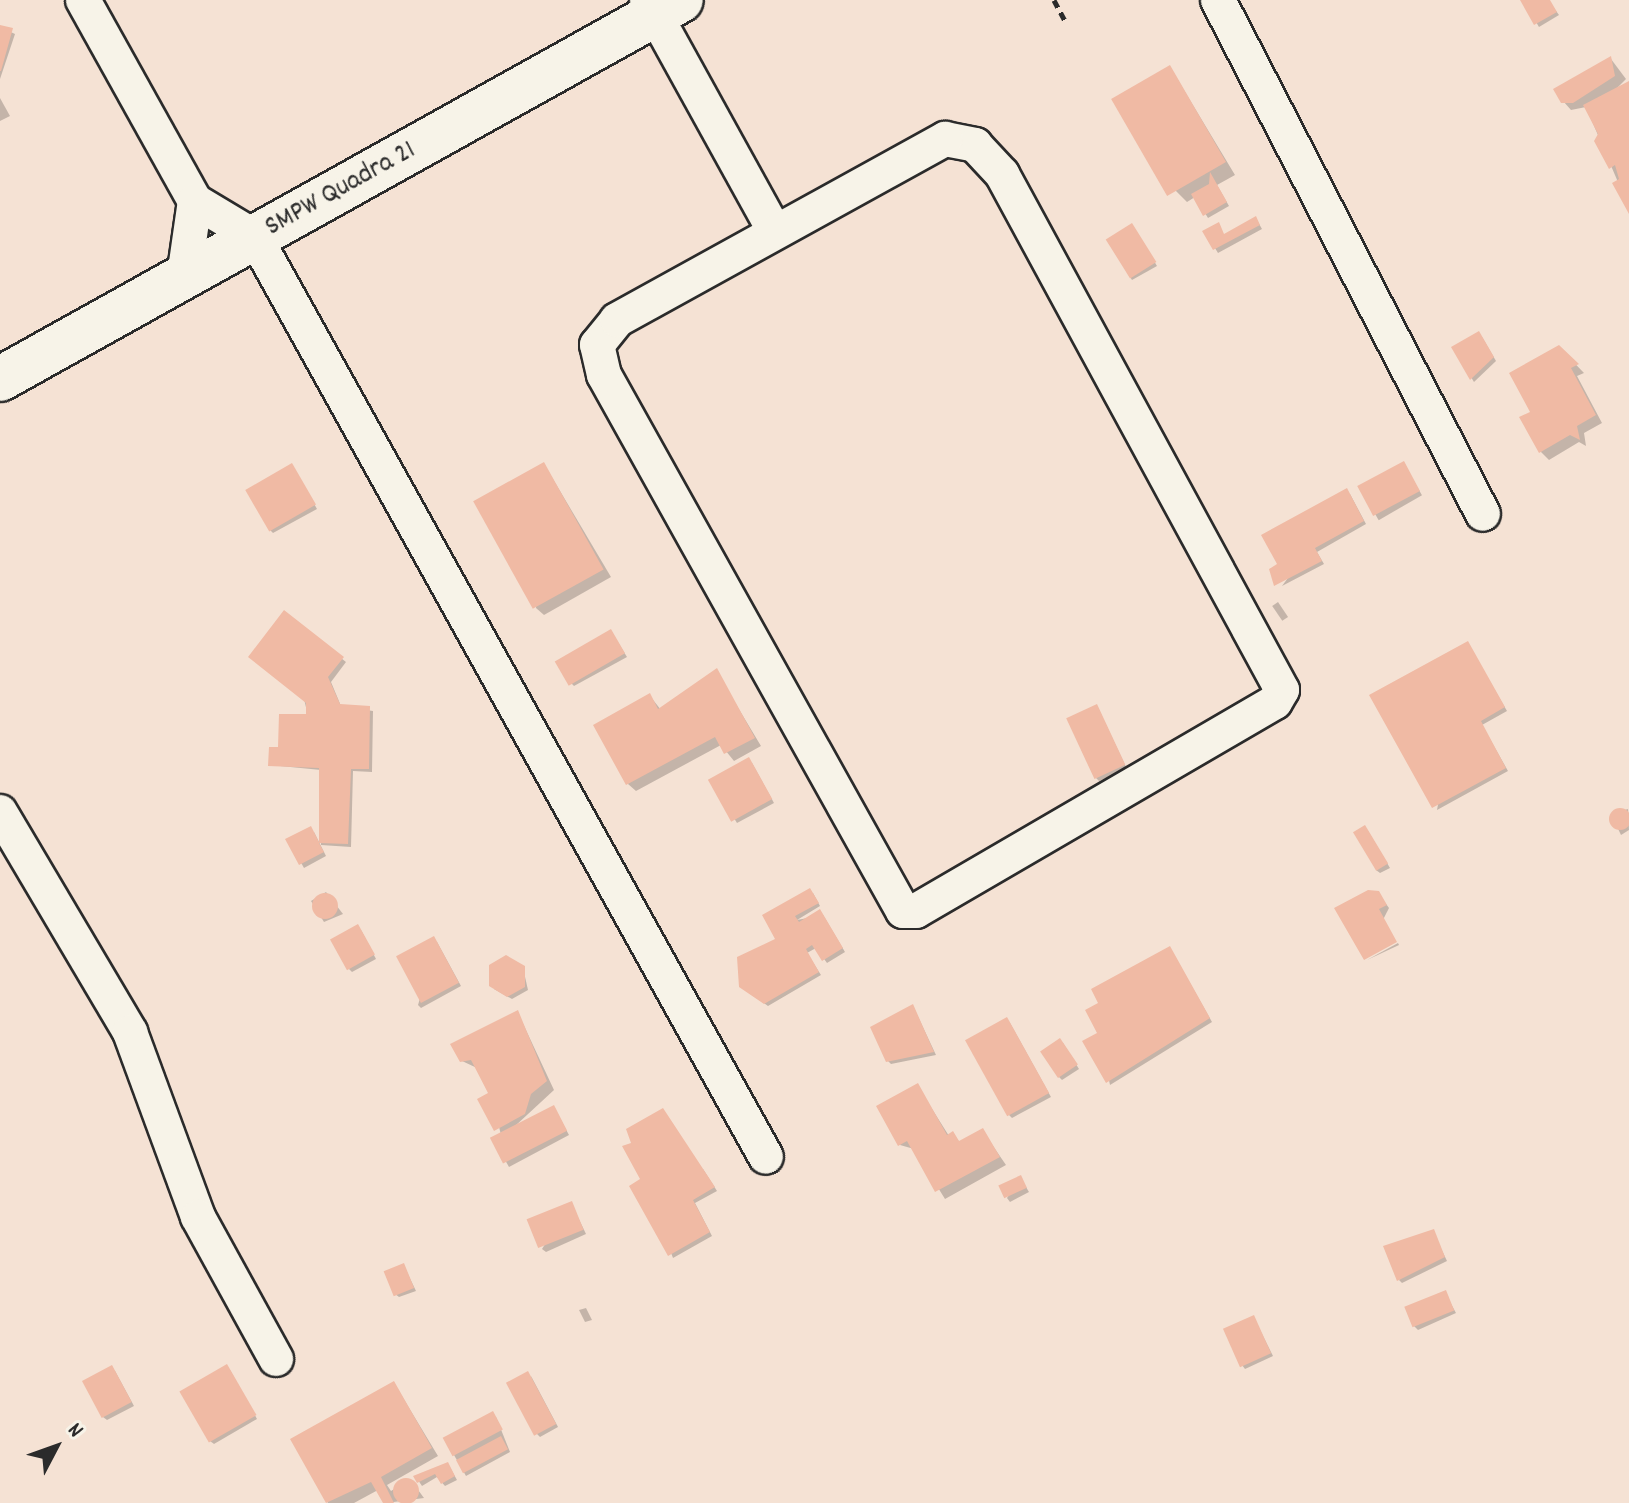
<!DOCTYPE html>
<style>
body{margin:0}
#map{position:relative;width:1629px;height:1503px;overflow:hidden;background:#f5e2d4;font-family:Dekko,sans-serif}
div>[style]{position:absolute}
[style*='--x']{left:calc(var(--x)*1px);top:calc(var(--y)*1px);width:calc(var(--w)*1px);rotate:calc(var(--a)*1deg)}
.shadow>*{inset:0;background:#0003;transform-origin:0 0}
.building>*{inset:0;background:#f0baa4;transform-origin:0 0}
.round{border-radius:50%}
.path>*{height:5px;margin-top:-2.5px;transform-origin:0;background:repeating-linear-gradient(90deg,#2b2b2b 0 8px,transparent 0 14px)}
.roads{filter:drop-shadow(2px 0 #2b2b2b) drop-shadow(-2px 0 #2b2b2b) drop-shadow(0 2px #2b2b2b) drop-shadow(0 -2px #2b2b2b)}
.street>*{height:34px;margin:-17px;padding:0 17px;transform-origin:17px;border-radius:17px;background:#f7f3e8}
.secondary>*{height:44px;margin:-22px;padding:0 22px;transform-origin:22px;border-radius:22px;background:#f7f3e8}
span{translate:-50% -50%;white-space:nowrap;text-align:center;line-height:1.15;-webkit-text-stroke:7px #f7f3e8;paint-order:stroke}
.street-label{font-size:28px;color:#2b2b2b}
.north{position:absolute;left:16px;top:1407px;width:80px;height:80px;-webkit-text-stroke:6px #f7f3e8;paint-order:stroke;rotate:49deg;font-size:22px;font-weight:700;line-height:32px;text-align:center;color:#2b2b2b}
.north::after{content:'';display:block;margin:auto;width:28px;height:36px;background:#2b2b2b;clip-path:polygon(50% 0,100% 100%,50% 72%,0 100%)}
</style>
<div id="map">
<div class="shadow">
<i style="clip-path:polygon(1523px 0,1548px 0,1559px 15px,1539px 27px)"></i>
<i style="clip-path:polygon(0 27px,15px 34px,0 79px)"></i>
<i style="clip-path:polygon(1611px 59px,1626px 79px,1614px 91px,1629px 83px,1629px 208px,1586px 107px,1571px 110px,1563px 101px)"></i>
<i style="clip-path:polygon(1170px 67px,1235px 175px,1217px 185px,1229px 206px,1208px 218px,1195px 197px,1187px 202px,1175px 190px,1113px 99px)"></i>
<i style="clip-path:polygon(0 98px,10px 116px,0 121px)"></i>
<i style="clip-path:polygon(1258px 222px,1262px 229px,1218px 253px,1205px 232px,1225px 236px)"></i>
<i style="clip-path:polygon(1135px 229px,1157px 266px,1132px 280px,1107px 240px)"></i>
<i style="clip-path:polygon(1482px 337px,1496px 361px,1474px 382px,1453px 348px)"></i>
<i style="clip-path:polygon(1559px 347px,1584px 373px,1577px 376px,1602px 423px,1584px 433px,1586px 446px,1579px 442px,1549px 460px,1541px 452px)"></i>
<i style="clip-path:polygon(544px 464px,611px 577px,544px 615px,536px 608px)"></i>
<i style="left:1404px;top:464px;width:36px;height:50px;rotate:60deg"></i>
<i style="clip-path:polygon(292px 465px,317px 509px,273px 533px,270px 530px)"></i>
<i style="clip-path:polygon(1350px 494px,1366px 524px,1317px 552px,1324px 564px,1282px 586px)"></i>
<i style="left:1278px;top:602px;width:18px;height:7px;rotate:56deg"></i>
<i style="clip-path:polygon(284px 613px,346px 662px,331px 682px,341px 706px,373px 711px,372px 772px,353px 771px,351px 847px,321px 845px,321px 770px,270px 765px,308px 716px)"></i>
<i style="clip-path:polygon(611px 631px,627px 657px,574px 686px,571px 683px)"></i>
<i style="clip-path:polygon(1468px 644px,1507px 711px,1482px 725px,1508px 771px,1437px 810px)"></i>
<i style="clip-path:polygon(716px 671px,761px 746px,734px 761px,721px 745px,636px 791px,628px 784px,650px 696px,661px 710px)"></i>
<i style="clip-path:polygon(1097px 706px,1127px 769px,1099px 781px,1096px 778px)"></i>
<i style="clip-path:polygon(752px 763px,774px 803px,737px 823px,711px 781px)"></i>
<i style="clip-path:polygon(1628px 809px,1629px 830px,1621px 835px,1611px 814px)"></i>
<i style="clip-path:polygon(1368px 831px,1390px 868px,1380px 873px,1376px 870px)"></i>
<i style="clip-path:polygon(314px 832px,326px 856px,304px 868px,288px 840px)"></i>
<i style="clip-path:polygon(326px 892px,343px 914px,324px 922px,311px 901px)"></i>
<i style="clip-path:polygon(813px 893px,820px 906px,797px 920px,823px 915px,845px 952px,827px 963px,816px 948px,807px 953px,821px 975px,768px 1006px,745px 990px,778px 940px,765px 916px)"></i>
<i style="clip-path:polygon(1378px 893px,1389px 908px,1364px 957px)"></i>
<i style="clip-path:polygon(361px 930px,376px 959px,352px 972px,349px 969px)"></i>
<i style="clip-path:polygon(437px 942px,461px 986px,421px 1008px,418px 1005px)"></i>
<i style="clip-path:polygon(1398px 943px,1399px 945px,1367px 960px)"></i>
<i style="clip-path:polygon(1170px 948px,1212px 1022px,1110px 1085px,1099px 1033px)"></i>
<i style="clip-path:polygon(523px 968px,528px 990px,512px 999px,494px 989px)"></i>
<i style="clip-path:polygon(913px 1006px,936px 1055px,891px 1064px,888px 1061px)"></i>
<i style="clip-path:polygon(518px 1013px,554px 1090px,514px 1127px,556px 1111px,569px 1135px,509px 1167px,493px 1139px,501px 1135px,491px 1094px,477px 1068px,462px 1061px)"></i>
<i style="clip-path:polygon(1010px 1023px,1051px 1097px,1012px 1118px,1009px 1115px)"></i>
<i style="clip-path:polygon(1063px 1043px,1079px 1069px,1062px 1080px,1059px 1077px)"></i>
<i style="clip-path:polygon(917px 1085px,949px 1136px,961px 1142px,982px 1130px,1006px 1165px,945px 1199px,914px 1149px,900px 1145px)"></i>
<i style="clip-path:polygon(703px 1169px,717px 1191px,695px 1203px,712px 1236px,673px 1258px,643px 1180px)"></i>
<i style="clip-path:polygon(1020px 1177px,1029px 1192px,1010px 1202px,1007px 1198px)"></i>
<i style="clip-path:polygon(571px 1203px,586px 1234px,546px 1252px,542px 1249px)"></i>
<i style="clip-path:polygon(1433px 1232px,1447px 1261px,1402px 1283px,1399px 1280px)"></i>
<i style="clip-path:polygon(404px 1266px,416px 1291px,399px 1297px,395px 1294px)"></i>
<i style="clip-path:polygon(1445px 1293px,1456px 1313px,1418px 1330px,1414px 1326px)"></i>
<i style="clip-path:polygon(586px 1308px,592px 1320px,585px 1322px,579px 1310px)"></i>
<i style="clip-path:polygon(1254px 1318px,1273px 1356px,1245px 1369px,1242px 1365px)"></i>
<i style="clip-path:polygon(230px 1370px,257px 1419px,214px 1444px,210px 1441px)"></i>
<i style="clip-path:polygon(115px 1371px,134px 1406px,107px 1420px,103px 1417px)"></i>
<i style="clip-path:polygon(531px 1376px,558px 1427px,540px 1437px,537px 1434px)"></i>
<i style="clip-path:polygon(394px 1383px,438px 1456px,387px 1485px,391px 1491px,410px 1479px,424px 1498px,386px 1503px,378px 1490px,354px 1503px,328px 1503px,293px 1440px)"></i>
<i style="clip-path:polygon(496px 1417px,510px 1452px,466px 1476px,454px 1455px)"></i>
<i style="clip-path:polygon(448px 1464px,457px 1480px,445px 1486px,437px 1477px,422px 1486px,416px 1477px)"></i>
</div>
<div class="building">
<i style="clip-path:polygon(1520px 0,1550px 0,1557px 12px,1534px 25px)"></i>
<i style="clip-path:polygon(0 25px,13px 28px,1px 71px,0 71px)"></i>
<i style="clip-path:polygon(1611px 56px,1615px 76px,1573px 103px,1561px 103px,1553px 89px)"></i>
<i style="left:1170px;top:65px;width:112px;height:68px;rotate:60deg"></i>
<i style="clip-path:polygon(1629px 81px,1629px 214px,1612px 183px,1619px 179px,1615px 165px,1609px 169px,1594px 141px,1598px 134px,1583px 105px)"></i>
<i style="clip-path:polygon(1210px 172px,1227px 202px,1203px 216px,1191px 194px,1209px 184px)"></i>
<i style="clip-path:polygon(1256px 216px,1260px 225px,1213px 250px,1202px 231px,1219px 222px,1224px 234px)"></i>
<i style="left:1132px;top:223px;width:46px;height:31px;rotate:58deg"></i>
<i style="clip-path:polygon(1479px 331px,1494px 357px,1470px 380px,1451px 347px)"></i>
<i style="clip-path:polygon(1559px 345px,1579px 364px,1571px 368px,1596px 415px,1577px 426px,1580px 440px,1570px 435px,1539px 453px,1519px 417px,1530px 412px,1509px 373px)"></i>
<i style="left:1404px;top:461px;width:34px;height:53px;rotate:62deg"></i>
<i style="left:544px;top:462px;width:123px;height:81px;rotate:61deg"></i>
<i style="left:292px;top:463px;width:48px;height:54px;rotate:60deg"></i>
<i style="clip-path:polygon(1347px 488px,1364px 521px,1315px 548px,1322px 561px,1274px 586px,1269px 569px,1277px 564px,1261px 535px)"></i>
<i style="clip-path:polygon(284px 610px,344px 657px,328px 677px,340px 704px,370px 706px,369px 769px,351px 769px,348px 844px,319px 843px,324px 852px,299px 865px,285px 839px,311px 826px,319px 842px,319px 768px,268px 766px,269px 747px,278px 747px,279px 714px,306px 714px,306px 703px,248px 657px)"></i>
<i style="left:611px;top:629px;width:28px;height:65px;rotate:60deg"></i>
<i style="clip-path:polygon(1468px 641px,1505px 707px,1481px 721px,1506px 768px,1432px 808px,1369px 695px)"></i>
<i style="clip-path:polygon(717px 668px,755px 738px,724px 754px,715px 737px,626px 785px,593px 725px,650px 693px,658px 709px)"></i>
<i style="left:1097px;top:704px;width:67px;height:34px;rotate:65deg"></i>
<i style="left:749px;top:757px;width:48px;height:47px;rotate:61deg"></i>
<i class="round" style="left:1609px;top:808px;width:22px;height:22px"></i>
<i style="left:1365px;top:825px;width:45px;height:14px;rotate:59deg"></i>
<i style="clip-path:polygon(810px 888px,819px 903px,795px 916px,799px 922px,820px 909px,843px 948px,822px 961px,812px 945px,806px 949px,819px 972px,764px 1004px,739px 987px,737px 957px,775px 939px,762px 915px)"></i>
<i style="clip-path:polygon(1368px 890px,1379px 891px,1387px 905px,1379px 909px,1397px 942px,1364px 960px,1334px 908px)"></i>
<i class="round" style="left:312px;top:893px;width:26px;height:26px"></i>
<i style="left:358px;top:924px;width:35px;height:32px;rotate:61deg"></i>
<i style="left:434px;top:936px;width:53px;height:43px;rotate:62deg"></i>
<i style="clip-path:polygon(1170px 946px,1210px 1018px,1106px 1083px,1082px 1041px,1097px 1033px,1085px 1010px,1098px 1003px,1091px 989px)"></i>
<i style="clip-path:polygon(506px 955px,525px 966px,525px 987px,507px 997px,489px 986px,489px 965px)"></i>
<i style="clip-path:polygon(913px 1004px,934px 1052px,886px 1062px,870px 1027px)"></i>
<i style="clip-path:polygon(518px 1010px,547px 1081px,531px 1094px,525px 1114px,494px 1131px,477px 1099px,488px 1093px,471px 1060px,460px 1062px,450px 1044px)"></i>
<i style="left:1007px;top:1017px;width:87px;height:48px;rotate:61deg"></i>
<i style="left:1060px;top:1038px;width:32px;height:24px;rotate:56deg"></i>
<i style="clip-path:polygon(918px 1083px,947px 1135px,953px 1131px,959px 1141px,983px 1128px,1000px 1157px,935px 1192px,907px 1141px,898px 1146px,876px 1106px)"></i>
<i style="left:554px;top:1105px;width:29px;height:72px;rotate:63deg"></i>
<i style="clip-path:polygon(663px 1108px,715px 1187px,693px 1200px,710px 1232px,668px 1256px,629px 1186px,640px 1179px,622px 1146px,631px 1143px,626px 1129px)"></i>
<i style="left:1021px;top:1175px;width:14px;height:25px;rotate:65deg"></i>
<i style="left:572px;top:1201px;width:31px;height:49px;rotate:68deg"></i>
<i style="clip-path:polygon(1434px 1229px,1445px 1257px,1397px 1281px,1383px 1246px)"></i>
<i style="left:404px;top:1263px;width:27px;height:22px;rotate:68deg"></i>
<i style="left:1446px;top:1290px;width:22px;height:45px;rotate:68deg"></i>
<i style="left:1254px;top:1315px;width:42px;height:34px;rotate:66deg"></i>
<i style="left:227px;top:1364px;width:59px;height:55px;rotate:60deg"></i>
<i style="left:112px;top:1365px;width:42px;height:34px;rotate:62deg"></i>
<i style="left:528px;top:1371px;width:60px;height:25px;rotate:62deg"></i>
<i style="clip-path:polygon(394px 1381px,432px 1448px,381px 1477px,394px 1503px,383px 1503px,371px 1482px,326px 1503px,290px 1439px)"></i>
<i style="left:493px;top:1411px;width:21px;height:57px;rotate:62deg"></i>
<i style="left:501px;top:1436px;width:15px;height:51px;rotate:62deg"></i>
<i style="clip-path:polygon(448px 1462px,455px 1476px,441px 1484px,435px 1474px,417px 1483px,413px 1476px)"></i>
<i class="round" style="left:393px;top:1478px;width:26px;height:26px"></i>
</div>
<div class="path">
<i style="--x:1054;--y:0;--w:27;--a:62"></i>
</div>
<div class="roads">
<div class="street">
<i style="--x:83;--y:0;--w:230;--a:60.9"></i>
<i style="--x:195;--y:201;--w:70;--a:31"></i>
<i style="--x:255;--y:237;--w:1052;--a:60.95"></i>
<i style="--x:647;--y:0;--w:263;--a:61.1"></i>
<i style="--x:1218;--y:0;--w:578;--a:62.73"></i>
<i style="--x:945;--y:139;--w:31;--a:11"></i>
<i style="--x:975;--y:145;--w:40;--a:47"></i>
<i style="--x:1002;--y:174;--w:587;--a:61.51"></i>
<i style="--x:1282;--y:690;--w:14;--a:120"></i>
<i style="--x:1275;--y:702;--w:415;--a:149.8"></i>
<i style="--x:916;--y:911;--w:13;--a:180"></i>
<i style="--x:903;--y:911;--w:614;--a:-119.15"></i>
<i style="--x:604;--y:375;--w:31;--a:-103"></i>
<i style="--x:597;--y:345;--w:32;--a:-51"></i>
<i style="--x:617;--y:320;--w:375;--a:-28.9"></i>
<i style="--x:184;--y:277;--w:77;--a:-81.8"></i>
<i style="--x:0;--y:812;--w:256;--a:59.4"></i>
<i style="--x:130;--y:1032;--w:197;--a:69.8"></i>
<i style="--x:198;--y:1217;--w:162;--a:61.2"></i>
</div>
<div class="secondary">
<i style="--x:0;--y:379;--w:779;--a:-29.1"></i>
</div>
</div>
<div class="street-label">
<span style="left:341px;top:190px;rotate:-29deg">SMPW Quadra 21</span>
</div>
<div class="north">N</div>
</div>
